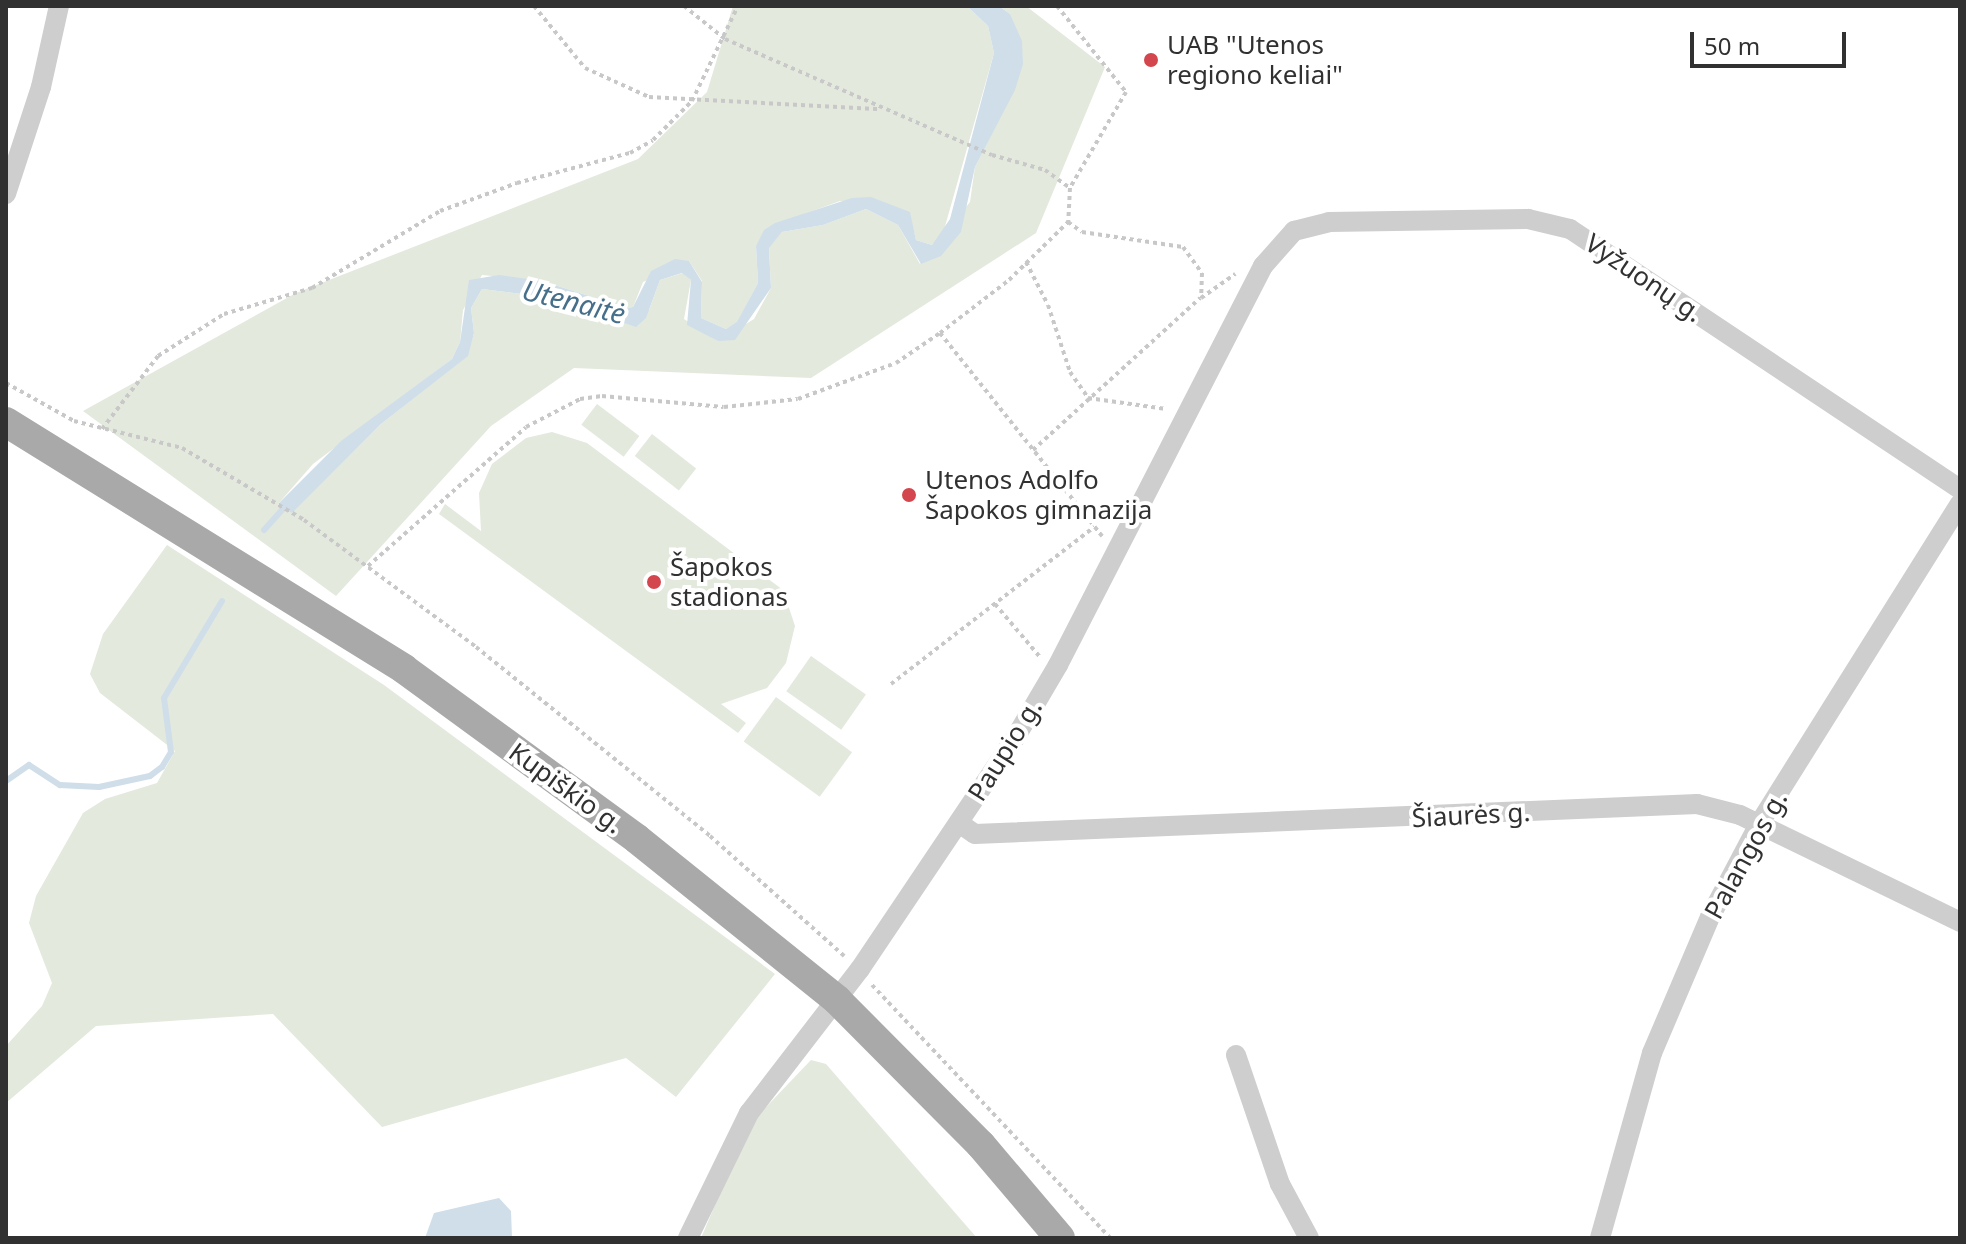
<!DOCTYPE html>
<meta charset="utf-8">
<style>
body{margin:0}
#map{position:relative;width:1966px;height:1244px;overflow:hidden;background:#fff;font-family:"Noto Sans",sans-serif}
div>[style]{position:absolute}
[style*='--x']{left:calc(var(--x)*1px);top:calc(var(--y)*1px);width:calc(var(--w)*1px);rotate:calc(var(--a)*1deg)}
.green>*{inset:0;background:#e3e9dd;transform-origin:0 0}
.water>*{inset:0;background:#cfdee9}
.stream>*{height:6px;margin:-3px;padding:0 3px;transform-origin:3px;border-radius:3px;background:#cfdee9}
.path>*{height:4px;margin-top:-2px;transform-origin:0;background:repeating-linear-gradient(90deg,#c8c8c8 0 4px,transparent 0 8px)}
.minor>*{height:20px;margin:-10px;padding:0 10px;transform-origin:10px;border-radius:10px;background:#cecece}
.primary>*{height:30px;margin:-15px;padding:0 15px;transform-origin:15px;border-radius:15px;background:#a9a9a9}
.dots>*{width:22px;height:22px;translate:-50% -50%;box-sizing:border-box;border:4px solid #fff;border-radius:50%}
span{translate:-50% -50%;white-space:nowrap;text-align:center;line-height:1.15;-webkit-text-stroke:8px #fff;paint-order:stroke}
.poi-label{font-size:26px;color:#313131}
.left{translate:0 -50%;text-align:left}
.street-label{font-size:26px;color:#313131}
.water-label{font-size:28px;color:#466f8b;font-style:italic}
.frame{position:absolute;inset:0;border:8px solid #313131;pointer-events:none}
.scale{position:absolute;left:1690px;top:32px;width:156px;height:36px;box-sizing:border-box;border:4px solid #313131;border-top:0;padding-left:10px;font-size:24px;line-height:28px;white-space:nowrap;color:#313131;-webkit-text-stroke:6px #fff;paint-order:stroke}
</style>
<div id="map">
<div class="green">
<i style="clip-path:polygon(733px 6px,967px 6px,988px 26px,994px 53px,942px 237px,932px 245px,916px 240px,909px 212px,840px 201px,807px 213px,756px 246px,758px 283px,737px 323px,726px 329px,701px 318px,702px 281px,689px 261px,643px 282px,633px 307px,627px 308px,542px 281px,482px 275px,463px 310px,460px 342px,452px 359px,313px 464px,278px 504px,292px 512px,381px 424px,467px 356px,474px 333px,471px 308px,482px 289px,554px 298px,593px 315px,649px 310px,660px 280px,683px 273px,691px 280px,684px 319px,718px 341px,754px 319px,771px 288px,769px 247px,782px 232px,823px 225px,866px 209px,898px 225px,920px 264px,970px 202px,975px 167px,1006px 106px,1010px 14px,999px 6px,1026px 6px,1105px 67px,1036px 233px,811px 378px,574px 368px,491px 426px,336px 596px,83px 411px,296px 293px,638px 159px,707px 92px)"></i>
<i style="left:597px;top:404px;width:53px;height:26px;rotate:37deg"></i>
<i style="clip-path:polygon(552px 432px,587px 443px,783px 590px,795px 626px,786px 663px,767px 688px,721px 704px,746px 723px,738px 733px,439px 514px,445px 504px,481px 531px,479px 493px,492px 464px,526px 438px)"></i>
<i style="left:652px;top:434px;width:56px;height:28px;rotate:38deg"></i>
<i style="clip-path:polygon(167px 545px,384px 685px,775px 974px,676px 1097px,626px 1058px,382px 1127px,273px 1014px,96px 1026px,6px 1103px,6px 1046px,42px 1006px,52px 983px,29px 923px,36px 896px,83px 813px,105px 799px,157px 783px,175px 751px,100px 693px,90px 674px,103px 634px)"></i>
<i style="left:811px;top:656px;width:67px;height:43px;rotate:35deg"></i>
<i style="left:776px;top:697px;width:94px;height:55px;rotate:36deg"></i>
<i style="clip-path:polygon(811px 1060px,826px 1064px,977px 1238px,701px 1238px,749px 1125px)"></i>
</div>
<div class="water">
<i style="clip-path:polygon(967px 6px,999px 6px,1010px 14px,1022px 41px,1023px 64px,1015px 90px,975px 167px,961px 232px,941px 256px,921px 264px,898px 225px,866px 209px,823px 225px,782px 232px,769px 248px,771px 288px,735px 340px,718px 341px,687px 325px,691px 280px,682px 273px,660px 280px,646px 318px,636px 327px,554px 298px,482px 289px,471px 308px,474px 333px,468px 356px,381px 424px,292px 513px,278px 504px,341px 441px,452px 359px,460px 342px,469px 280px,499px 275px,542px 281px,627px 308px,633px 307px,651px 271px,675px 259px,689px 261px,702px 282px,701px 318px,726px 329px,737px 322px,758px 283px,756px 246px,764px 230px,775px 223px,852px 198px,871px 197px,910px 212px,916px 240px,932px 245px,950px 219px,994px 53px,988px 26px)"></i>
<i style="clip-path:polygon(499px 1198px,511px 1211px,512px 1238px,425px 1238px,434px 1213px)"></i>
</div>
<div class="stream">
<i style="--x:264;--y:530;--w:36;--a:-48"></i>
<i style="--x:6;--y:781;--w:28;--a:-35"></i>
<i style="--x:29;--y:765;--w:37;--a:33"></i>
<i style="--x:60;--y:785;--w:39;--a:3"></i>
<i style="--x:99;--y:787;--w:52;--a:-12.2"></i>
<i style="--x:150;--y:776;--w:15;--a:-37"></i>
<i style="--x:162;--y:767;--w:17;--a:-59"></i>
<i style="--x:171;--y:752;--w:54;--a:-97.4"></i>
<i style="--x:164;--y:698;--w:113;--a:-59.1"></i>
</div>
<div class="path">
<i style="--x:534;--y:6;--w:80;--a:50.6"></i>
<i style="--x:585;--y:68;--w:70;--a:24.4"></i>
<i style="--x:649;--y:97;--w:232;--a:3"></i>
<i style="--x:684;--y:6;--w:53;--a:38.8"></i>
<i style="--x:725;--y:39;--w:291;--a:23.5"></i>
<i style="--x:992;--y:155;--w:55;--a:15.8"></i>
<i style="--x:1045;--y:170;--w:31;--a:36"></i>
<i style="--x:1070;--y:188;--w:34;--a:93"></i>
<i style="--x:1068;--y:222;--w:17;--a:36"></i>
<i style="--x:1082;--y:232;--w:102;--a:8.4"></i>
<i style="--x:1183;--y:247;--w:32;--a:54"></i>
<i style="--x:1202;--y:273;--w:25;--a:92"></i>
<i style="--x:1201;--y:298;--w:42;--a:-35.2"></i>
<i style="--x:1057;--y:6;--w:110;--a:51.3"></i>
<i style="--x:1126;--y:92;--w:111;--a:120.3"></i>
<i style="--x:1026;--y:262;--w:48;--a:62.9"></i>
<i style="--x:1048;--y:305;--w:71;--a:71.8"></i>
<i style="--x:1070;--y:372;--w:32;--a:55"></i>
<i style="--x:1088;--y:398;--w:79;--a:8"></i>
<i style="--x:940;--y:333;--w:87;--a:-37.5"></i>
<i style="--x:1009;--y:280;--w:83;--a:-44.5"></i>
<i style="--x:6;--y:383;--w:78;--a:29.2"></i>
<i style="--x:74;--y:421;--w:111;--a:14"></i>
<i style="--x:182;--y:448;--w:142;--a:30.5"></i>
<i style="--x:304;--y:520;--w:214;--a:36.4"></i>
<i style="--x:476;--y:647;--w:301;--a:38.9"></i>
<i style="--x:710;--y:836;--w:180;--a:41.8"></i>
<i style="--x:102;--y:429;--w:92;--a:-52.5"></i>
<i style="--x:158;--y:356;--w:78;--a:-32.5"></i>
<i style="--x:224;--y:314;--w:92;--a:-16.5"></i>
<i style="--x:312;--y:288;--w:149;--a:-31"></i>
<i style="--x:440;--y:211;--w:82;--a:-20"></i>
<i style="--x:517;--y:183;--w:117;--a:-14.9"></i>
<i style="--x:630;--y:153;--w:26;--a:-29"></i>
<i style="--x:653;--y:140;--w:55;--a:-45"></i>
<i style="--x:692;--y:101;--w:106;--a:-64.2"></i>
<i style="--x:1033;--y:450;--w:226;--a:-42.3"></i>
<i style="--x:368;--y:566;--w:210;--a:-41.3"></i>
<i style="--x:526;--y:427;--w:61;--a:-27.4"></i>
<i style="--x:580;--y:399;--w:22;--a:-8"></i>
<i style="--x:602;--y:396;--w:122;--a:5.2"></i>
<i style="--x:724;--y:407;--w:74;--a:-6.2"></i>
<i style="--x:798;--y:399;--w:104;--a:-20.2"></i>
<i style="--x:896;--y:363;--w:53;--a:-34.3"></i>
<i style="--x:940;--y:333;--w:260;--a:51.4"></i>
<i style="--x:995;--y:604;--w:70;--a:49.7"></i>
<i style="--x:891;--y:684;--w:257;--a:-37.7"></i>
<i style="--x:872;--y:985;--w:347;--a:46.7"></i>
</div>
<div class="minor">
<i style="--x:6;--y:194;--w:113;--a:-71.9"></i>
<i style="--x:41;--y:87;--w:83;--a:-77.5"></i>
<i style="--x:959;--y:823;--w:19;--a:35"></i>
<i style="--x:975;--y:834;--w:723;--a:-2.38"></i>
<i style="--x:1697;--y:804;--w:44;--a:14.3"></i>
<i style="--x:1740;--y:815;--w:245;--a:25.9"></i>
<i style="--x:1236;--y:1055;--w:136;--a:71.2"></i>
<i style="--x:1280;--y:1184;--w:61;--a:61.8"></i>
<i style="--x:688;--y:1238;--w:139;--a:-64"></i>
<i style="--x:749;--y:1113;--w:182;--a:-52.4"></i>
<i style="--x:860;--y:969;--w:276;--a:-56.1"></i>
<i style="--x:1014;--y:740;--w:87;--a:-59.6"></i>
<i style="--x:1058;--y:665;--w:449;--a:-62.8"></i>
<i style="--x:1263;--y:266;--w:47;--a:-48.5"></i>
<i style="--x:1294;--y:231;--w:36;--a:-14"></i>
<i style="--x:1329;--y:222;--w:199;--a:-0.9"></i>
<i style="--x:1528;--y:219;--w:43;--a:13.4"></i>
<i style="--x:1570;--y:229;--w:469;--a:33.7"></i>
<i style="--x:1600;--y:1238;--w:192;--a:-74.3"></i>
<i style="--x:1652;--y:1053;--w:148;--a:-66.9"></i>
<i style="--x:1710;--y:917;--w:105;--a:-62.2"></i>
<i style="--x:1759;--y:824;--w:378;--a:-57.9"></i>
</div>
<div class="primary">
<i style="--x:6;--y:422;--w:468;--a:31.8"></i>
<i style="--x:404;--y:669;--w:288;--a:36.1"></i>
<i style="--x:637;--y:839;--w:257;--a:38.8"></i>
<i style="--x:837;--y:1000;--w:204;--a:45.2"></i>
<i style="--x:981;--y:1145;--w:122;--a:49.7"></i>
</div>
<div class="dots">
<i style="left:1151px;top:60px;background:#d4464d"></i>
<i style="left:909px;top:495px;background:#d4464d"></i>
<i style="left:654px;top:582px;background:#d4464d"></i>
</div>
<div class="poi-label">
<span class="left" style="left:1167px;top:60px">UAB "Utenos<br>regiono keliai"</span>
<span class="left" style="left:925px;top:495px">Utenos Adolfo<br>Šapokos gimnazija</span>
<span class="left" style="left:670px;top:582px">Šapokos<br>stadionas</span>
</div>
<div class="street-label">
<span style="left:1644px;top:278px;rotate:34deg">Vyžuonų g.</span>
<span style="left:1005px;top:750px;rotate:-58deg">Paupio g.</span>
<span style="left:566px;top:788px;rotate:36deg">Kupiškio g.</span>
<span style="left:1471px;top:815px;rotate:-3deg">Šiaurės g.</span>
<span style="left:1746px;top:855px;rotate:-61deg">Palangos g.</span>
</div>
<div class="water-label">
<span style="left:574px;top:301px;rotate:14deg">Utenaitė</span>
</div>
<div class="frame"></div>
<div class="scale">50 m</div>
</div>
